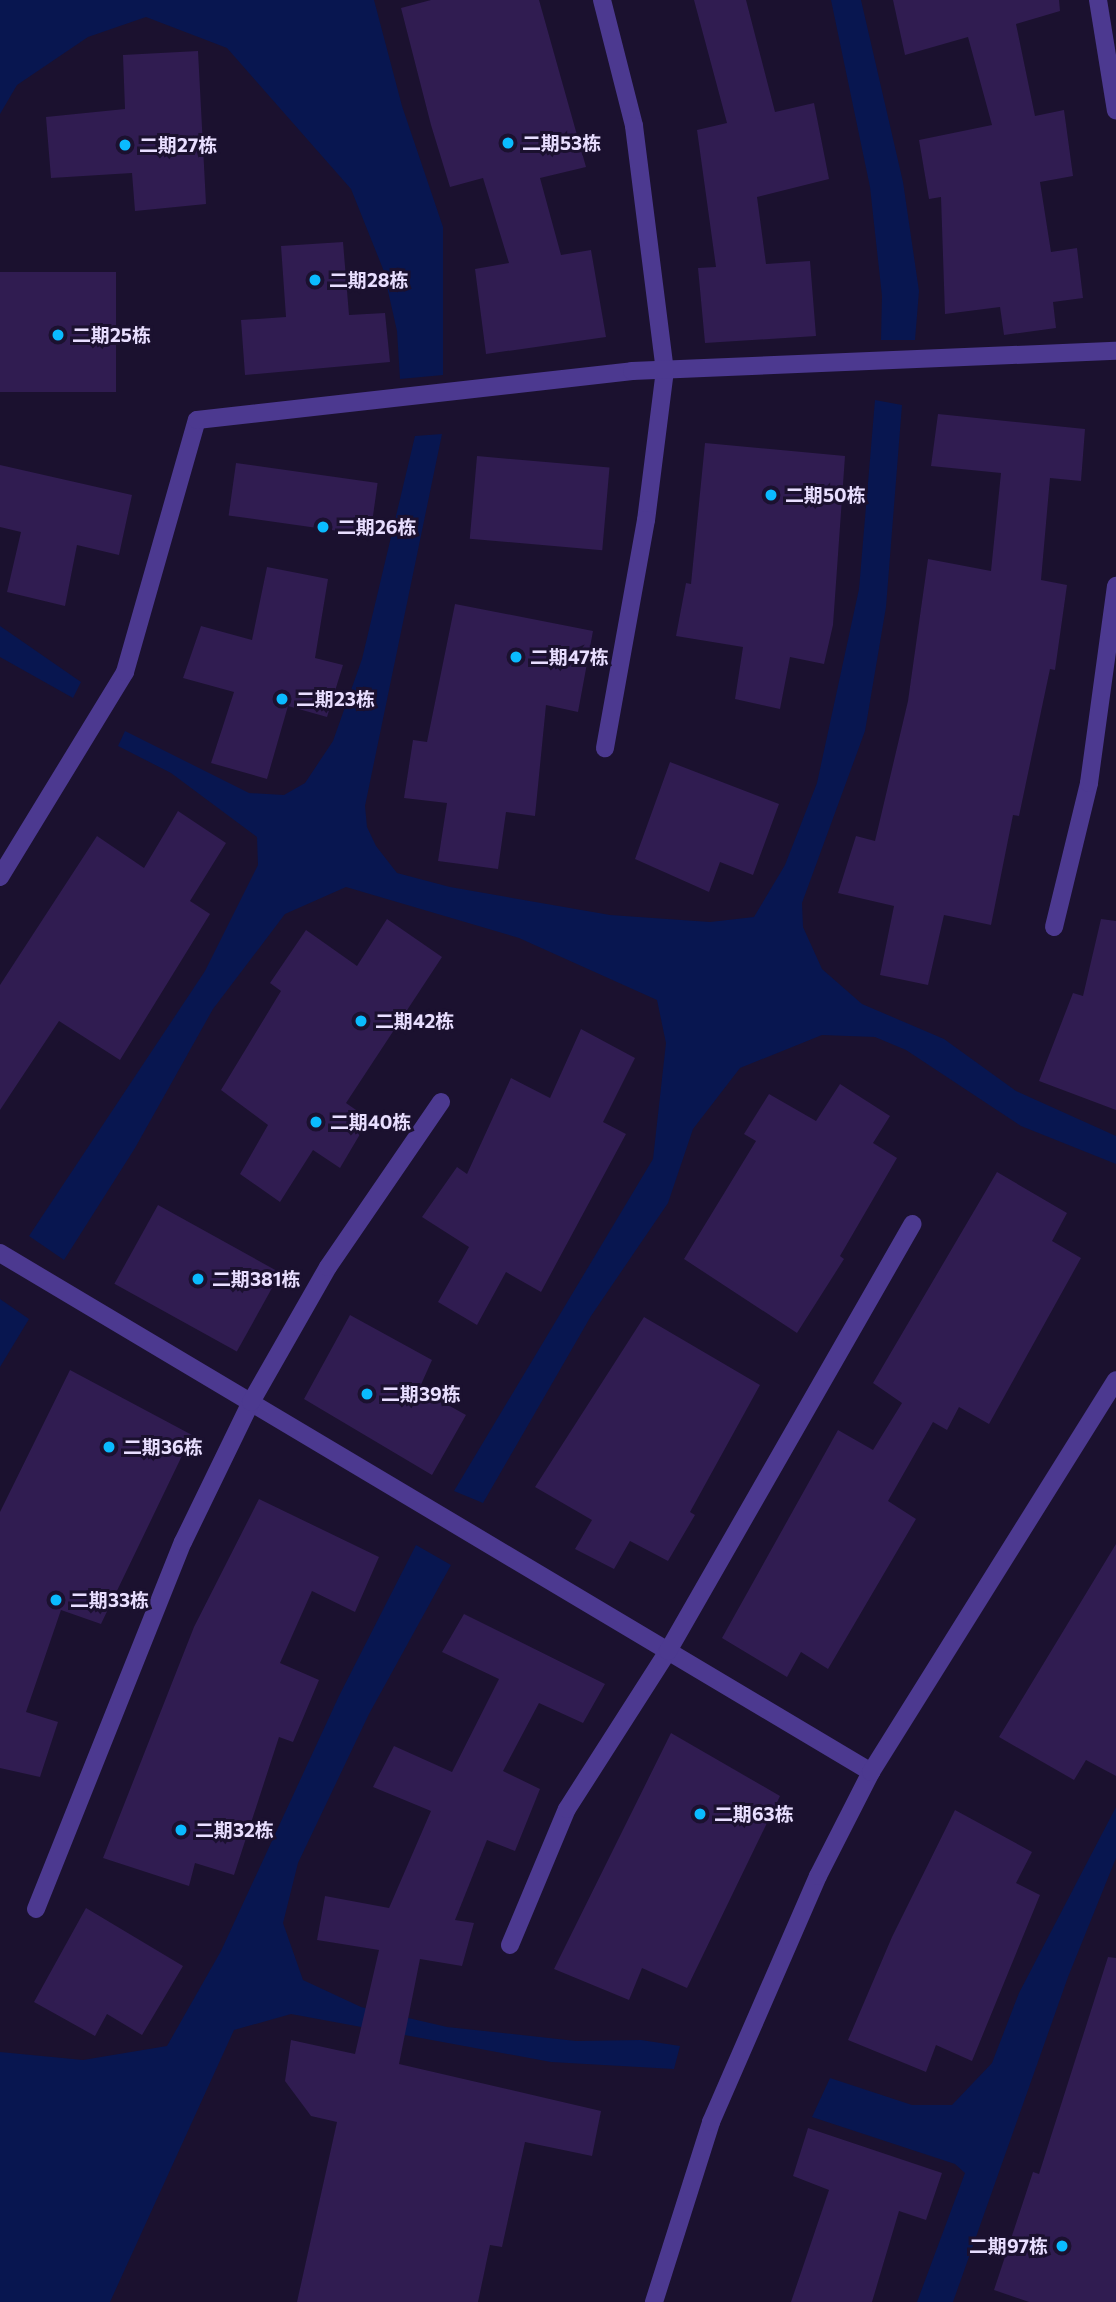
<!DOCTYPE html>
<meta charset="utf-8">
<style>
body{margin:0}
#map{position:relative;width:1116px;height:2302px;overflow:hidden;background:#1b112f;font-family:Commissioner,"Noto Sans SC",sans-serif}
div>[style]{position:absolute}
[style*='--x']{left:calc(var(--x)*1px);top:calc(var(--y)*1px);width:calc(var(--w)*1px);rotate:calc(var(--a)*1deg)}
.water>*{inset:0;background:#081650}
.building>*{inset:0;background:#301c51;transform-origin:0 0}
.minor>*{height:18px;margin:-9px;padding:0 9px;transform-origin:9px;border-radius:9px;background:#4c3990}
.dots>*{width:19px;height:19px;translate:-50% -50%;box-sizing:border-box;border:4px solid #1b112f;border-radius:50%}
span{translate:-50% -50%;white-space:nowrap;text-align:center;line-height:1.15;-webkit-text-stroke:6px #1b112f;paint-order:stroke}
.poi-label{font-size:19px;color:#e8deff;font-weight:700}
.left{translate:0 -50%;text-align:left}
.right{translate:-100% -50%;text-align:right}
</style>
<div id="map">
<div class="water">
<i style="clip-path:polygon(0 0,374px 0,402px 106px,443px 227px,443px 375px,400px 379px,397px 331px,383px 269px,351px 189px,227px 48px,146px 17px,88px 37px,17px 85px,0 114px)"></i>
<i style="clip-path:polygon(831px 0,861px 0,903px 182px,919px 291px,915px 340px,881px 340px,882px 296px,870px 187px)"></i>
<i style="clip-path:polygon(875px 400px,902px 405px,886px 607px,865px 731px,802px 903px,803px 927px,822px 969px,862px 1004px,944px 1039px,1016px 1091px,1116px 1136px,1116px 1164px,1021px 1126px,906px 1050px,875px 1037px,822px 1035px,740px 1068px,693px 1129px,668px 1203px,591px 1316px,483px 1503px,454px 1491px,653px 1159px,666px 1043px,657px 1000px,519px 938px,346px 887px,285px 914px,213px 1009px,135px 1148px,64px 1260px,29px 1236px,205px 971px,258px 865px,257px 837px,171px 773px,118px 746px,125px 731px,249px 793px,284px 795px,305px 783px,333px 741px,362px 659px,415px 436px,442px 434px,365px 806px,367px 827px,376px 846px,397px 873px,450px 887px,610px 915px,710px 922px,754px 917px,785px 865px,817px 783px,859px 589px)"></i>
<i style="clip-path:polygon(0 626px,81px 682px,73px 698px,0 657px)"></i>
<i style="clip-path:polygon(0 1299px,29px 1319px,0 1367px)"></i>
<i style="clip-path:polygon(416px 1545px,451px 1565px,369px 1714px,298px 1863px,283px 1923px,303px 1980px,361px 2007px,447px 2027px,576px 2041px,641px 2040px,680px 2046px,674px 2069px,551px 2062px,291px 2014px,234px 2030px,110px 2302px,0 2302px,0 2052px,83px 2060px,167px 2046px,221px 1951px,339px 1696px)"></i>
<i style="clip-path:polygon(1116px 1807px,1116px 1858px,1068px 1977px,953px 2302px,917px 2302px,965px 2173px,955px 2164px,812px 2117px,830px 2078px,912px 2105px,952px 2105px,992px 2063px,1019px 1993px)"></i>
</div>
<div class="building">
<i style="clip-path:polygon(431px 0,539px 0,586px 167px,540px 178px,561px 255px,591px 250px,606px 337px,486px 354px,475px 269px,509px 263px,483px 178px,450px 187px,431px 125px,401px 8px)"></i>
<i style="clip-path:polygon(694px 0,746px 0,775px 112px,814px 103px,829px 179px,757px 197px,766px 264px,810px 261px,816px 336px,705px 343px,698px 268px,716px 267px,697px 130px,727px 123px)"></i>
<i style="clip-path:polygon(893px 0,1059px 0,1060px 11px,1016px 24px,1035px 116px,1064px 110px,1073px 176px,1040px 182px,1051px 252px,1077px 248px,1083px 298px,1053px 302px,1056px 328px,1004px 335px,1000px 307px,945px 314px,941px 197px,929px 199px,919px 140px,992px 125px,968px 37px,905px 55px)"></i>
<i style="clip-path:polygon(198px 51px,206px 204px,135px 211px,132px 173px,51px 178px,46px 117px,125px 109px,123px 55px)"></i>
<i style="clip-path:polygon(343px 242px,349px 315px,385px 313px,390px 362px,245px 375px,241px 320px,286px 317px,281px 246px)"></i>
<i style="left:116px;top:272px;width:120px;height:116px;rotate:90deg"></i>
<i style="clip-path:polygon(938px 414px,1085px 429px,1081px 481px,1050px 478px,1041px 580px,1067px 585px,1055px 670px,1050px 669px,1019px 816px,1013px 815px,991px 925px,944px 915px,928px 985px,880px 975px,894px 906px,838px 893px,856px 836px,875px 841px,908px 701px,928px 559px,991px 571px,1001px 473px,931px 466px)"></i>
<i style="clip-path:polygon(705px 443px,845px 456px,833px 625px,824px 664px,790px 657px,780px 709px,735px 699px,743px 647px,676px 636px,686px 583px,691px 584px)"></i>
<i style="left:477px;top:456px;width:133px;height:83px;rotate:5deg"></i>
<i style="left:236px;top:463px;width:143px;height:53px;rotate:8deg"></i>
<i style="clip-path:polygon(0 465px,132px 495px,119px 555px,77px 545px,65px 606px,7px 592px,21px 532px,0 527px)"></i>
<i style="clip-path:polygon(267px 567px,328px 579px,315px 658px,343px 665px,327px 717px,288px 706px,267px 779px,211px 763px,234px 692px,183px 678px,201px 626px,252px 640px)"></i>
<i style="clip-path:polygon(455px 604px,593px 631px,578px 712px,546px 705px,535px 816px,506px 812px,498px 869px,438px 861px,447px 803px,404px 798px,413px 740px,427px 742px)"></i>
<i style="clip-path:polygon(670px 762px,779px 804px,753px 875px,720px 862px,709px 892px,635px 859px)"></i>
<i style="clip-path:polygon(178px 811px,226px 843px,190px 901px,210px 914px,120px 1060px,59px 1021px,0 1110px,0 985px,97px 836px,144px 868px)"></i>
<i style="clip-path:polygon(387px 919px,442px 957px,346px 1103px,369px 1119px,340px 1168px,313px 1150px,280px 1202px,240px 1174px,268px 1125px,221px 1090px,281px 991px,270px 983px,306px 930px,357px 966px)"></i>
<i style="clip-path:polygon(1101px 919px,1116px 921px,1116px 1110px,1039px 1081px,1073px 993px,1083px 996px)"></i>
<i style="clip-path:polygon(581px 1029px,635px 1058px,603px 1122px,626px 1134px,541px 1292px,506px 1272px,477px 1325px,438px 1302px,469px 1247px,422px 1217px,457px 1167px,467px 1174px,511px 1078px,550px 1098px)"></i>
<i style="clip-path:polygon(840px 1084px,890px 1116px,873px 1143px,897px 1158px,840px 1256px,844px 1259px,797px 1333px,684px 1259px,756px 1141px,744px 1134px,769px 1094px,816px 1121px)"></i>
<i style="clip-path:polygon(997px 1172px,1067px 1213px,1052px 1241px,1081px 1258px,989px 1424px,959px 1407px,947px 1430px,933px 1422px,888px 1501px,916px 1519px,828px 1669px,801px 1652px,787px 1677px,722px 1638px,838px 1430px,873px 1450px,902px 1403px,873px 1383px)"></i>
<i style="left:158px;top:1205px;width:140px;height:90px;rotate:29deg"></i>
<i style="clip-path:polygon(350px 1315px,432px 1360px,419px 1389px,466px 1415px,432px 1475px,304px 1399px)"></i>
<i style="clip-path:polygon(644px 1317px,760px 1385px,690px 1512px,695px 1515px,668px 1561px,630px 1541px,614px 1569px,575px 1549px,592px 1520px,535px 1487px)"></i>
<i style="clip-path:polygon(70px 1370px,192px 1435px,101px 1624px,61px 1610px,26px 1712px,58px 1722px,40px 1777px,0 1768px,0 1512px)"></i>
<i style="clip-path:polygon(259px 1499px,379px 1557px,355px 1612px,312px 1591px,280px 1663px,319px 1680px,293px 1742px,279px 1737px,234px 1875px,195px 1863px,189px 1886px,103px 1858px,194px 1627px)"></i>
<i style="clip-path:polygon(1116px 1544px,1116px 1776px,1086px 1760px,1074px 1780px,999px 1737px)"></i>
<i style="clip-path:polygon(464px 1614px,605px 1684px,583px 1723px,539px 1703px,503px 1771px,540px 1789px,515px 1851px,487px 1840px,455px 1920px,474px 1923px,462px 1966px,420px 1959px,399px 2064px,601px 2111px,592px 2156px,525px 2142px,502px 2247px,490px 2245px,478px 2302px,297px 2302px,337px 2122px,311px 2116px,285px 2081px,291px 2040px,355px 2054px,379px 1950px,317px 1940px,325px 1896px,389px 1908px,431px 1811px,373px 1787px,394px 1746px,452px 1772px,499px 1679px,442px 1652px)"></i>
<i style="clip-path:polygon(671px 1733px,780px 1796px,687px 1988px,642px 1968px,629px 2000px,554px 1969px)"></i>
<i style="clip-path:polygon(955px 1810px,1032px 1852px,1016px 1883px,1040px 1895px,972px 2061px,936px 2045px,926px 2072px,848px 2040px,892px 1937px)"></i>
<i style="clip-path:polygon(86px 1908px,183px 1966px,142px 2035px,107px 2014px,95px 2036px,34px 2002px)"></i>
<i style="clip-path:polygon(1108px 1957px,1116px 1958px,1116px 2302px,1029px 2302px,994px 2290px,1033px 2172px,1039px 2174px)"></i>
<i style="clip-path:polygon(808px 2128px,942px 2173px,926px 2220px,899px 2211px,872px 2302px,791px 2302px,829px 2190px,793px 2176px)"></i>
</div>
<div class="minor">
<i style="--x:602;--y:0;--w:130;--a:75.7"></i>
<i style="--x:634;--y:126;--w:246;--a:82.8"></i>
<i style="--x:665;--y:370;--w:151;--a:97.2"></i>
<i style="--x:646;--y:520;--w:232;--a:100.2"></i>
<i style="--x:1098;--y:0;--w:112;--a:80.8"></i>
<i style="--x:0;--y:877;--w:240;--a:-58.6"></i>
<i style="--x:125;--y:672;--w:262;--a:-74.1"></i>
<i style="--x:197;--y:420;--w:438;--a:-6.4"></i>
<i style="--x:632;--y:371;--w:484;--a:-2.4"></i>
<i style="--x:1054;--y:927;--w:148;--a:-76.3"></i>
<i style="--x:1089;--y:783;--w:199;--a:-82.2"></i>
<i style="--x:0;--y:1253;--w:1014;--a:30.79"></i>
<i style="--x:36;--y:1909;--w:395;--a:-68.2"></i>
<i style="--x:183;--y:1542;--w:156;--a:-64.1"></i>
<i style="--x:251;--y:1402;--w:155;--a:-60.3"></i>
<i style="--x:328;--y:1267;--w:200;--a:-55.6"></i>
<i style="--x:510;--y:1945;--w:147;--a:-67.3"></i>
<i style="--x:567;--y:1809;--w:188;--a:-57.4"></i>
<i style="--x:668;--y:1651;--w:492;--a:-60.2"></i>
<i style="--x:654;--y:2302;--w:189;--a:-72.4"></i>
<i style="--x:711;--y:2122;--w:268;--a:-66.5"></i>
<i style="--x:818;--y:1876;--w:117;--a:-63"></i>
<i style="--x:871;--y:1772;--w:462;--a:-58"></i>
</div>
<div class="dots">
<i style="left:508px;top:143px;background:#0abbff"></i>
<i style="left:125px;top:145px;background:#0abbff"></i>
<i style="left:315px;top:280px;background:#0abbff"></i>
<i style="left:58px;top:335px;background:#0abbff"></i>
<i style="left:771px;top:495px;background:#0abbff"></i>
<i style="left:323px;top:527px;background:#0abbff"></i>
<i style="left:516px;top:657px;background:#0abbff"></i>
<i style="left:282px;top:699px;background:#0abbff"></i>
<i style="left:361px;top:1021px;background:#0abbff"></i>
<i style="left:316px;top:1122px;background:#0abbff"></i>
<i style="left:198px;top:1279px;background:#0abbff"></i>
<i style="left:367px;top:1394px;background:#0abbff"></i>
<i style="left:109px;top:1447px;background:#0abbff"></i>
<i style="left:56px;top:1600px;background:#0abbff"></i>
<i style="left:700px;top:1814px;background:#0abbff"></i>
<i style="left:181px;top:1830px;background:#0abbff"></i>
<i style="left:1062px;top:2246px;background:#0abbff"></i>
</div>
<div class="poi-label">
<span class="left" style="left:522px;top:143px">二期53栋</span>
<span class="left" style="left:139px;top:145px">二期27栋</span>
<span class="left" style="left:329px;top:280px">二期28栋</span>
<span class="left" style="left:72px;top:335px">二期25栋</span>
<span class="left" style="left:785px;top:495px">二期50栋</span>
<span class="left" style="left:337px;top:527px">二期26栋</span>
<span class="left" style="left:530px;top:657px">二期47栋</span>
<span class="left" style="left:296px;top:699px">二期23栋</span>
<span class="left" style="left:375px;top:1021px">二期42栋</span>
<span class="left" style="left:330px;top:1122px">二期40栋</span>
<span class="left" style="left:212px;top:1279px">二期381栋</span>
<span class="left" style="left:381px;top:1394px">二期39栋</span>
<span class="left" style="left:123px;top:1447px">二期36栋</span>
<span class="left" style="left:70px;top:1600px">二期33栋</span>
<span class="left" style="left:714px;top:1814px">二期63栋</span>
<span class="left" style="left:195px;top:1830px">二期32栋</span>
<span class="right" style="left:1048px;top:2246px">二期97栋</span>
</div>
</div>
